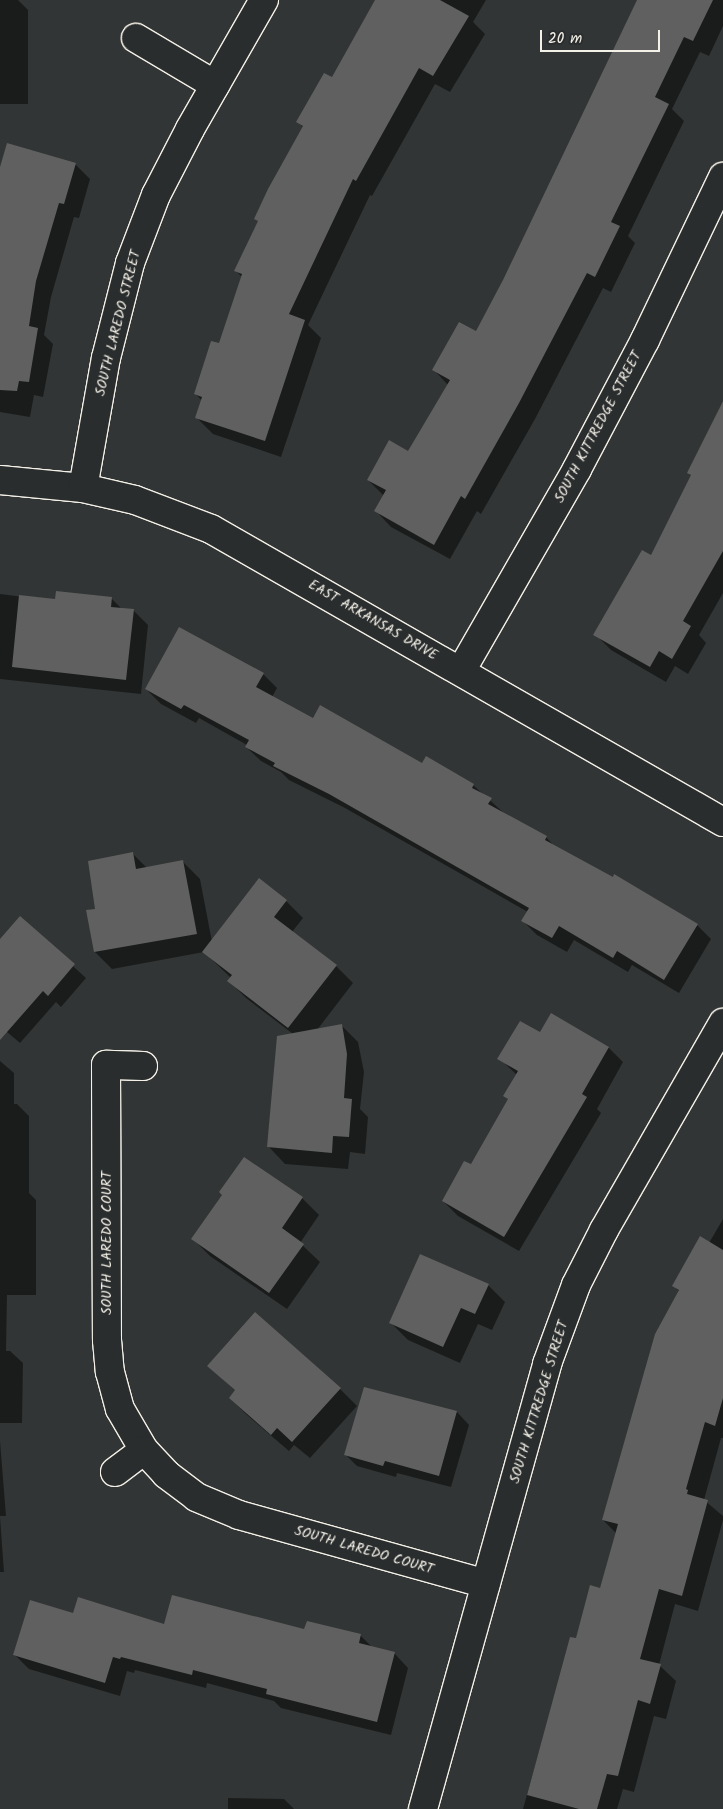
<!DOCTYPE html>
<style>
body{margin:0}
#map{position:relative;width:723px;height:1809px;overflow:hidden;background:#323535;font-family:Kalam,sans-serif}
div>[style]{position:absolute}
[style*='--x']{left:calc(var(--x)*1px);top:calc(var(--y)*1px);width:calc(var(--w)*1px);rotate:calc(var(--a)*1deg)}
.shadow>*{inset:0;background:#0007}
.building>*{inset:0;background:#5f605f}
.roads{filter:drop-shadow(1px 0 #f4f1e8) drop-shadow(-1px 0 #f4f1e8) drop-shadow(0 1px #f4f1e8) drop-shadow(0 -1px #f4f1e8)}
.street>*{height:28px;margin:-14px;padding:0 14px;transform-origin:14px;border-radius:14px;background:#2a2d2e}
span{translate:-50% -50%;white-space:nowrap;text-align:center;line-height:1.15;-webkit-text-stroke:4px #2a2d2e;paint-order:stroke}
.street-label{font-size:14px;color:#f4f1e8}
.scale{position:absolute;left:540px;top:30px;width:120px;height:22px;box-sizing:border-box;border:2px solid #f4f1e8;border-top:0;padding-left:6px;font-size:15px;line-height:18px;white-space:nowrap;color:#f4f1e8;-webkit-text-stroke:4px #2a2d2e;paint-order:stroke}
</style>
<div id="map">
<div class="shadow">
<i style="clip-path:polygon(0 0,18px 0,28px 10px,28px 104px,0 104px)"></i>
<i style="clip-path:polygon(377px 0,486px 0,473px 22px,485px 34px,450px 92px,435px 84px,372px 196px,370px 195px,308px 325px,321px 338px,281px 457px,213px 434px,197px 418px,202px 401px,196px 394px,220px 344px,242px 277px,236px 271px,304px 128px,298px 122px,332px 79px)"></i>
<i style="clip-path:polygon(638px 0,723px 0,723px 26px,709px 56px,700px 52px,672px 109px,684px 121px,628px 236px,635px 243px,611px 292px,603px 288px,535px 419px,481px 514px,477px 511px,450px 559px,391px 527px,376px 511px,384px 496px,368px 480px,409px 453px,448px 385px,434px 370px,477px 333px,504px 281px)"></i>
<i style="clip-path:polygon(75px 164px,90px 179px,79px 218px,74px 217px,51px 297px,44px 335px,53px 344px,43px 397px,34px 395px,30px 417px,0 412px,0 171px)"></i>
<i style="clip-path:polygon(723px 401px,723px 593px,699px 635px,706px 643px,688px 674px,675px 666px,666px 682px,611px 650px,595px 634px,651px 557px,692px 476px,688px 473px)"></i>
<i style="clip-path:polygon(0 594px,56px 601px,111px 598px,122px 609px,133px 610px,148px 625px,141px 694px,0 679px)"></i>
<i style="clip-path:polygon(263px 674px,277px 688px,272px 697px,314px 720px,473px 785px,505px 814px,546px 837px,555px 847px,697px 925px,711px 939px,679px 993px,632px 965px,628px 972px,574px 940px,567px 952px,537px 935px,523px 921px,528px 912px,345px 808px,289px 780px,281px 772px,261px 761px,246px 747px,247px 745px,199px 718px,196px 723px,161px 704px,146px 689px)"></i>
<i style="clip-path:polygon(133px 854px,147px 868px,183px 862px,200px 879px,212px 942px,259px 880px,286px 901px,303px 918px,292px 932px,336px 966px,353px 983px,317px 1030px,341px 1025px,358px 1042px,364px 1072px,360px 1109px,368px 1117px,365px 1154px,350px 1152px,348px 1169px,285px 1164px,269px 1147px,293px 1034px,246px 998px,229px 981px,231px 978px,204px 952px,112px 969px,95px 952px,88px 911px,96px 910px)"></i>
<i style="clip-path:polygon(20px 918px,86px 978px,61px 1007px,56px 1002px,20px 1043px,0 1026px,0 941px)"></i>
<i style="clip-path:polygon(540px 1034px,609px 1048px,623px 1062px,597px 1109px,601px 1113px,519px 1251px,458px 1216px,443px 1201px,471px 1166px,509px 1100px,505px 1096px,517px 1075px,499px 1058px)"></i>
<i style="clip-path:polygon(0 1061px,14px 1073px,14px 1104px,17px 1104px,29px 1116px,29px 1193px,36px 1200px,36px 1295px,7px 1295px,6px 1351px,10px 1351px,23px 1363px,22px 1423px,0 1423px)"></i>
<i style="clip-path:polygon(244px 1158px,302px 1198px,319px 1215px,300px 1243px,320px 1262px,287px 1309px,210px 1256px,193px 1239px,224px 1195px)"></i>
<i style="clip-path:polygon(723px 1219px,723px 1438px,721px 1438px,704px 1500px,723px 1516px,723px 1520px,698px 1611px,675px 1604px,659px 1665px,676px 1681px,666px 1719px,654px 1716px,634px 1792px,623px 1789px,617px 1809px,523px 1809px,571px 1638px,577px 1640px,600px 1590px,616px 1533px,603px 1520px,680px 1292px,674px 1286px,709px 1243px)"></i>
<i style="clip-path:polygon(488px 1285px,505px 1302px,492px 1330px,478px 1324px,460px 1363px,408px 1340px,391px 1323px)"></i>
<i style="clip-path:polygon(209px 1366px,340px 1389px,357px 1406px,310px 1458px,294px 1445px,289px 1451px,247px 1415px,230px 1398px,236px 1391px)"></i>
<i style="clip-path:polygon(457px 1412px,469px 1425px,451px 1487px,397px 1473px,396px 1477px,357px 1466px,345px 1454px)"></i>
<i style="clip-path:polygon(0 1441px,6px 1516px,0 1516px)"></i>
<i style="clip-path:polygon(0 1517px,4px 1572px,0 1572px)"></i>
<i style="clip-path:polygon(74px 1615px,165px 1626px,360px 1635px,373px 1648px,394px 1653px,408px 1668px,391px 1735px,281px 1708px,274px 1701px,207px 1683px,206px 1688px,135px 1670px,134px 1673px,127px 1671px,120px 1696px,29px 1669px,14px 1654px)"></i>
<i style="clip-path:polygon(228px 1798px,284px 1799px,294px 1809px,228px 1809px)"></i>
</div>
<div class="building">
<i style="clip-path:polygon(375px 0,440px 0,469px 16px,433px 76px,419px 68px,356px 181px,353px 179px,289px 314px,305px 320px,265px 441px,195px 418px,202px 397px,194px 394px,211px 341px,219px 343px,242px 274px,234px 271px,258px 221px,254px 219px,268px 189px,303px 126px,296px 122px,324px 73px,332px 77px)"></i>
<i style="clip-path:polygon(637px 0,713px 0,693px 41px,684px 37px,655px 97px,669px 104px,611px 222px,620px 226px,595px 277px,587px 273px,519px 403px,465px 499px,461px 496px,434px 545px,374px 511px,386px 490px,367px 480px,389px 440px,408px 451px,450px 380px,432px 370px,459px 322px,476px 331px,503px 280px)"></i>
<i style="clip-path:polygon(7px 143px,76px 163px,64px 204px,59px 203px,36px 281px,29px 326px,38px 328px,29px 382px,19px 381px,17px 391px,0 390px,0 167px)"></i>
<i style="clip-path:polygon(723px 401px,723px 551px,683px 621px,691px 626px,672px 659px,659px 651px,650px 667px,593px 635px,642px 550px,651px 555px,691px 475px,687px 473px)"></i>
<i style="clip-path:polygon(56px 591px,112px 597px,111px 607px,134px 609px,126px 680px,12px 667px,19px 595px,55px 599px)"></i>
<i style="clip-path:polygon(179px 627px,264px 673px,256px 687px,313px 718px,320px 705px,422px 763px,426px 756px,474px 784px,472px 788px,492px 798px,488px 804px,547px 836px,545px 840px,613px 877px,614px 874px,698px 924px,664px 980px,617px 951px,613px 958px,559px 926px,552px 938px,521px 921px,529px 908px,329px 794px,273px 766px,275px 763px,245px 747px,249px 740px,184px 705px,181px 709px,145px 689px)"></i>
<i style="clip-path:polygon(133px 852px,136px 869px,183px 860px,197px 934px,94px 952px,86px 910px,95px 909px,88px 861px)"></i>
<i style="clip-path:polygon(259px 878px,287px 900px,274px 917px,337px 965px,288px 1028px,227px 981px,232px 975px,202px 952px)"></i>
<i style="clip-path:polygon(20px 916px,75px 964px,48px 996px,43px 991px,0 1040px,0 939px)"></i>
<i style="clip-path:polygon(551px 1013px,609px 1047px,582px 1094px,587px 1097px,504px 1237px,442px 1201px,464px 1161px,471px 1164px,508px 1099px,503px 1096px,518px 1071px,497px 1059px,520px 1021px,540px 1032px)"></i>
<i style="clip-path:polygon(342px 1024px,347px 1054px,344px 1098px,352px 1099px,349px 1137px,333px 1136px,332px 1153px,267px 1147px,277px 1036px)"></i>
<i style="clip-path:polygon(244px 1157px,303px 1197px,282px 1228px,304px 1244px,269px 1293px,191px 1239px,222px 1195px,219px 1192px)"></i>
<i style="clip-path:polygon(700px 1236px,723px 1250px,723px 1398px,715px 1426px,705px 1422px,686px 1489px,688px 1490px,687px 1494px,708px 1500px,682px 1596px,659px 1589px,640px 1659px,661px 1664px,650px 1704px,638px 1700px,618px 1776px,607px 1774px,597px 1809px,579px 1809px,527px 1795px,570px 1637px,576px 1638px,590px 1585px,600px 1588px,618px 1524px,602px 1520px,655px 1334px,679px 1290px,672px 1286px)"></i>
<i style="clip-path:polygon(420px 1254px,489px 1284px,475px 1314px,461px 1308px,443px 1347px,389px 1323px)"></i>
<i style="clip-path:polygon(255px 1312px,341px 1388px,292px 1442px,277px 1428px,271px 1435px,229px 1398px,235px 1390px,207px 1366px)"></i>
<i style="clip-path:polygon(364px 1387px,457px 1411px,439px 1476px,385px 1461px,383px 1466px,344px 1455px)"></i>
<i style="clip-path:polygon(172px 1595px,304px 1629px,307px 1621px,361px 1634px,359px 1643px,395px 1652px,377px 1722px,266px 1694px,267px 1689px,193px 1670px,192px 1675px,121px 1657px,120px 1659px,113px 1657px,105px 1683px,13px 1655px,30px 1600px,73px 1613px,78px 1597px,164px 1624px)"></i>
</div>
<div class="roads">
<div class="street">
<i style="--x:136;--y:38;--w:92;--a:30.7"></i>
<i style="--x:0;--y:480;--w:83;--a:5.5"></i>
<i style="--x:83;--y:488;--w:53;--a:13"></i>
<i style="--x:135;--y:500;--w:81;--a:20.9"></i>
<i style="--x:211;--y:529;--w:590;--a:29.78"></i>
<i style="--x:83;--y:488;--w:132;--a:-80"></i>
<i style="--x:106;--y:358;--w:98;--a:-75.8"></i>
<i style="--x:130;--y:263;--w:73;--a:-69.1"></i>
<i style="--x:156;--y:195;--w:74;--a:-62.7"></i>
<i style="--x:190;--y:129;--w:149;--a:-60.2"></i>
<i style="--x:461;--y:671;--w:233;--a:-60.1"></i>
<i style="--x:577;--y:469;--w:146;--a:-62.2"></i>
<i style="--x:645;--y:340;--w:181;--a:-64.4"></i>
<i style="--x:143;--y:1066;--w:37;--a:-178"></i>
<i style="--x:106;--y:1065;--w:275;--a:89.8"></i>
<i style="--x:107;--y:1340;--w:32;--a:85"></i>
<i style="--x:110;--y:1372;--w:38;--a:75"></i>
<i style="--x:120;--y:1409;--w:48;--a:59.7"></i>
<i style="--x:144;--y:1450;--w:33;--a:47"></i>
<i style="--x:166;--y:1474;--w:38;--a:37"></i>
<i style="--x:196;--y:1497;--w:47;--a:22.7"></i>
<i style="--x:239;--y:1515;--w:256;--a:15.6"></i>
<i style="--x:115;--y:1472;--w:36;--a:-37"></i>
<i style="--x:423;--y:1809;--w:462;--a:-74.4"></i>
<i style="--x:547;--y:1364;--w:84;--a:-69.8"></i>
<i style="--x:576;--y:1285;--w:62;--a:-63"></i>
<i style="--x:604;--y:1230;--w:239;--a:-60.1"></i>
</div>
</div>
<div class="street-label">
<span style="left:118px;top:323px;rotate:-76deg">SOUTH LAREDO STREET</span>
<span style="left:598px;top:427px;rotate:-62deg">SOUTH KITTREDGE STREET</span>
<span style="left:373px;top:620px;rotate:30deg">EAST ARKANSAS DRIVE</span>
<span style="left:107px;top:1243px;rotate:-90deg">SOUTH LAREDO COURT</span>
<span style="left:539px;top:1402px;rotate:-73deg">SOUTH KITTREDGE STREET</span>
<span style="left:364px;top:1550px;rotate:16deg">SOUTH LAREDO COURT</span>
</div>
<div class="scale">20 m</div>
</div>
